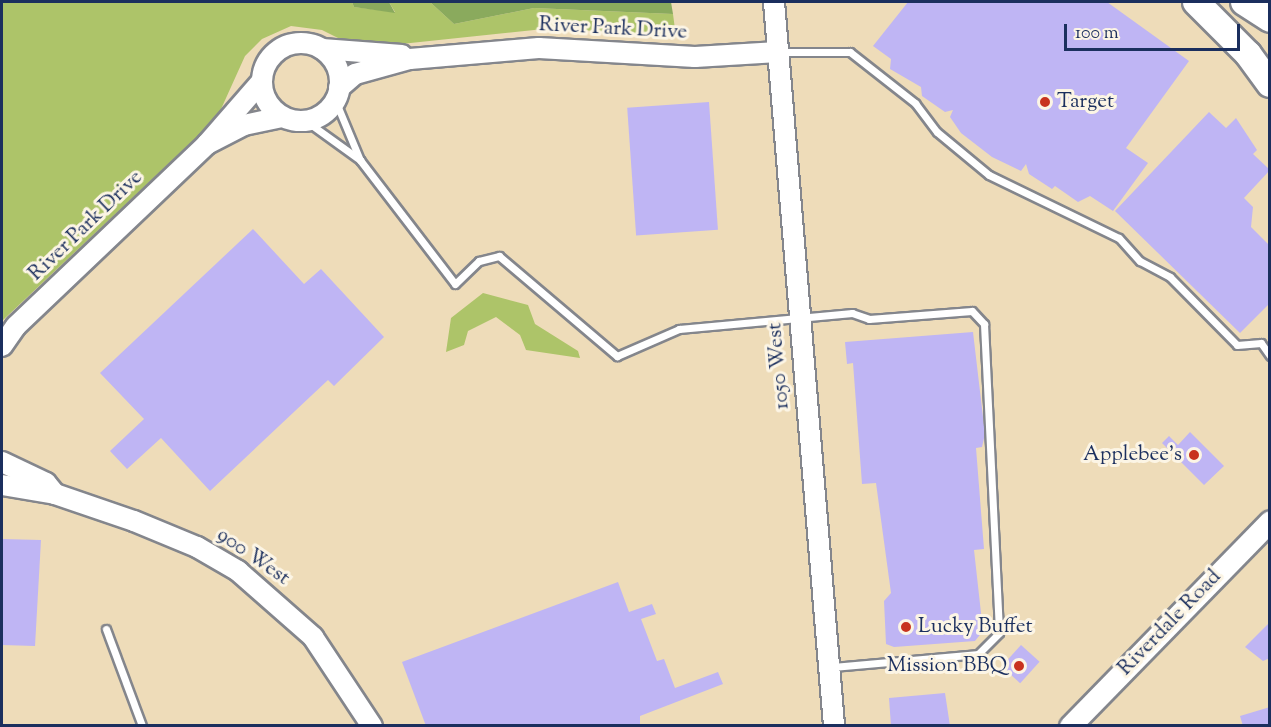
<!DOCTYPE html>
<style>
body{margin:0}
#map{position:relative;width:1271px;height:727px;overflow:hidden;background:#eedcb9;font-family:"Sorts Mill Goudy",serif}
div>[style]{position:absolute}
[style*='--x']{left:calc(var(--x)*1px);top:calc(var(--y)*1px);width:calc(var(--w)*1px);rotate:calc(var(--a)*1deg)}
.green>*{inset:0;background:#adc469}
.forest>*{inset:0;background:#8aaa5d}
.building>*{inset:0;background:#bfb5f4;transform-origin:0 0}
.roads{filter:drop-shadow(2px 0 #84868c) drop-shadow(-2px 0 #84868c) drop-shadow(0 2px #84868c) drop-shadow(0 -2px #84868c)}
.lane>*{height:7px;margin:-3.5px;padding:0 3.5px;transform-origin:3.5px;border-radius:3.5px;background:#fff}
.secondary>*{height:20px;margin:-10px;padding:0 10px;transform-origin:10px;border-radius:10px;background:#fff}
.secondary>.ring{margin:-10px;padding:0;box-sizing:content-box;background:none;border:20px solid #fff;border-radius:50%}
.primary>*{height:21px;margin:-10.5px;padding:0 10.5px;transform-origin:10.5px;border-radius:10.5px;background:#fff}
.highway>*{height:26px;margin:-13px;padding:0 13px;transform-origin:13px;border-radius:13px;background:#fff}
.dots>*{width:16px;height:16px;translate:-50% -50%;box-sizing:border-box;border:3px solid #fcf5e5;border-radius:50%}
span{translate:-50% -50%;white-space:nowrap;text-align:center;line-height:1.15;-webkit-text-stroke:6px #fcf5e5;paint-order:stroke}
.street-label{font-size:21px;color:#1b2f5e}
.poi-label{font-size:21px;color:#1b2f5e}
.left{translate:0 -50%;text-align:left}
.right{translate:-100% -50%;text-align:right}
.frame{position:absolute;inset:0;border:3px solid #1b2f5e;pointer-events:none}
.scale{position:absolute;left:1064px;top:24px;width:176px;height:27px;box-sizing:border-box;border:3px solid #1b2f5e;border-top:0;padding-left:8px;font-size:18px;line-height:21px;white-space:nowrap;color:#1b2f5e;-webkit-text-stroke:4px #fcf5e5;paint-order:stroke}
</style>
<div id="map">
<div class="green">
<i style="clip-path:polygon(2px 2px,352px 2px,354px 7px,395px 12px,389px 2px,430px 2px,454px 24px,534px 8px,673px 14px,676px 37px,553px 28px,382px 46px,350px 44px,322px 30px,291px 26px,262px 39px,245px 56px,217px 118px,2px 321px)"></i>
<i style="clip-path:polygon(483px 293px,528px 305px,535px 324px,578px 351px,580px 358px,526px 350px,520px 335px,496px 317px,468px 331px,464px 345px,446px 352px,451px 318px)"></i>
</div>
<div class="forest">
<i style="clip-path:polygon(352px 2px,389px 2px,395px 13px,354px 7px)"></i>
<i style="clip-path:polygon(430px 2px,671px 2px,673px 14px,534px 8px,454px 24px)"></i>
</div>
<div class="building">
<i style="clip-path:polygon(908px 2px,1107px 2px,1189px 61px,1126px 148px,1148px 163px,1113px 211px,1090px 196px,1078px 202px,1055px 186px,1052px 189px,1029px 174px,1026px 164px,1021px 171px,992px 157px,961px 133px,950px 117px,953px 110px,945px 112px,922px 96px,921px 87px,890px 69px,891px 59px,873px 46px)"></i>
<i style="left:709px;top:102px;width:128px;height:82px;rotate:86deg"></i>
<i style="clip-path:polygon(1209px 112px,1226px 128px,1236px 118px,1257px 150px,1253px 154px,1270px 170px,1244px 198px,1253px 207px,1251px 227px,1270px 246px,1270px 303px,1240px 333px,1115px 211px)"></i>
<i style="clip-path:polygon(253px 229px,304px 284px,321px 269px,384px 337px,334px 386px,328px 380px,210px 491px,161px 438px,127px 469px,110px 451px,144px 419px,100px 373px)"></i>
<i style="clip-path:polygon(973px 332px,985px 434px,982px 447px,976px 448px,984px 549px,974px 550px,983px 631px,975px 641px,894px 647px,886px 644px,884px 601px,891px 593px,876px 483px,862px 484px,853px 363px,847px 364px,845px 342px)"></i>
<i style="clip-path:polygon(1190px 432px,1224px 466px,1204px 485px,1162px 443px,1169px 436px,1178px 445px)"></i>
<i style="clip-path:polygon(2px 539px,41px 540px,35px 646px,2px 645px)"></i>
<i style="clip-path:polygon(618px 582px,629px 612px,652px 604px,656px 614px,641px 619px,657px 661px,664px 659px,675px 688px,718px 672px,723px 684px,640px 716px,640px 726px,426px 726px,402px 662px)"></i>
<i style="clip-path:polygon(1270px 622px,1270px 658px,1263px 661px,1245px 647px)"></i>
<i style="left:1021px;top:645px;width:25px;height:29px;rotate:42deg"></i>
<i style="clip-path:polygon(945px 693px,950px 726px,891px 726px,889px 698px)"></i>
<i style="clip-path:polygon(1270px 707px,1270px 726px,1243px 726px,1240px 716px)"></i>
</div>
<div class="roads">
<div class="lane">
<i style="--x:781;--y:52;--w:69;--a:0"></i>
<i style="--x:850;--y:52;--w:83;--a:38.1"></i>
<i style="--x:915;--y:103;--w:36;--a:53"></i>
<i style="--x:937;--y:132;--w:67;--a:39.6"></i>
<i style="--x:989;--y:175;--w:144;--a:25.9"></i>
<i style="--x:1119;--y:238;--w:31;--a:48"></i>
<i style="--x:1140;--y:261;--w:34;--a:28"></i>
<i style="--x:1170;--y:277;--w:95;--a:45.4"></i>
<i style="--x:1237;--y:345;--w:24;--a:-5"></i>
<i style="--x:1261;--y:343;--w:16;--a:55"></i>
<i style="--x:335;--y:100;--w:65;--a:67.4"></i>
<i style="--x:306;--y:121;--w:67;--a:35.8"></i>
<i style="--x:360;--y:160;--w:156;--a:52.5"></i>
<i style="--x:455;--y:284;--w:33;--a:-44"></i>
<i style="--x:479;--y:261;--w:21;--a:-14"></i>
<i style="--x:499;--y:256;--w:155;--a:40.3"></i>
<i style="--x:617;--y:356;--w:68;--a:-23.5"></i>
<i style="--x:679;--y:329;--w:174;--a:-5.3"></i>
<i style="--x:852;--y:313;--w:18;--a:19"></i>
<i style="--x:869;--y:319;--w:103;--a:-4.4"></i>
<i style="--x:972;--y:311;--w:18;--a:47"></i>
<i style="--x:984;--y:324;--w:309;--a:87.2"></i>
<i style="--x:999;--y:633;--w:30;--a:135"></i>
<i style="--x:978;--y:654;--w:148;--a:174.9"></i>
<i style="--x:106;--y:629;--w:103;--a:69.6"></i>
</div>
<div class="secondary">
<i style="--x:774;--y:2;--w:726;--a:85.26"></i>
<i class="ring" style="left:262px;top:43px;width:58px;height:58px"></i>
<i style="--x:322;--y:49;--w:80;--a:4.3"></i>
<i style="--x:339;--y:88;--w:21;--a:-41"></i>
<i style="--x:355;--y:74;--w:57;--a:-15.3"></i>
<i style="--x:410;--y:59;--w:129;--a:-4.9"></i>
<i style="--x:539;--y:48;--w:156;--a:3.3"></i>
<i style="--x:695;--y:57;--w:83;--a:-3.4"></i>
<i style="--x:207;--y:144;--w:42;--a:-27.2"></i>
<i style="--x:244;--y:125;--w:39;--a:-12"></i>
<i style="--x:2;--y:346;--w:24;--a:-55"></i>
<i style="--x:16;--y:326;--w:264;--a:-43.6"></i>
<i style="--x:207;--y:144;--w:82;--a:-48.9"></i>
<i style="--x:2;--y:462;--w:49;--a:25.5"></i>
<i style="--x:46;--y:483;--w:14;--a:51"></i>
<i style="--x:2;--y:485;--w:54;--a:9.6"></i>
<i style="--x:55;--y:494;--w:83;--a:18.9"></i>
<i style="--x:134;--y:521;--w:68;--a:22.4"></i>
<i style="--x:197;--y:547;--w:48;--a:30.3"></i>
<i style="--x:238;--y:571;--w:100;--a:41.3"></i>
<i style="--x:313;--y:637;--w:107;--a:56.5"></i>
</div>
<div class="primary">
<i style="--x:1070;--y:726;--w:286;--a:-45.7"></i>
</div>
<div class="highway">
<i style="--x:1196;--y:2;--w:74;--a:45"></i>
<i style="--x:1248;--y:54;--w:37;--a:54"></i>
<i style="--x:1244;--y:2;--w:31;--a:33"></i>
</div>
</div>
<div class="dots">
<i style="left:1045px;top:102px;background:#c8321e"></i>
<i style="left:1194px;top:455px;background:#c8321e"></i>
<i style="left:906px;top:627px;background:#c8321e"></i>
<i style="left:1019px;top:666px;background:#c8321e"></i>
</div>
<div class="street-label">
<span style="left:613px;top:29px;rotate:3deg">River Park Drive</span>
<span style="left:86px;top:226px;rotate:-44deg">River Park Drive</span>
<span style="left:779px;top:366px;rotate:-95deg">1050 West</span>
<span style="left:253px;top:557px;rotate:35deg">900 West</span>
<span style="left:1170px;top:623px;rotate:-46deg">Riverdale Road</span>
</div>
<div class="poi-label">
<span class="left" style="left:1057px;top:102px">Target</span>
<span class="right" style="left:1182px;top:455px">Applebee's</span>
<span class="left" style="left:918px;top:627px">Lucky Buffet</span>
<span class="right" style="left:1007px;top:666px">Mission BBQ</span>
</div>
<div class="frame"></div>
<div class="scale">100 m</div>
</div>
